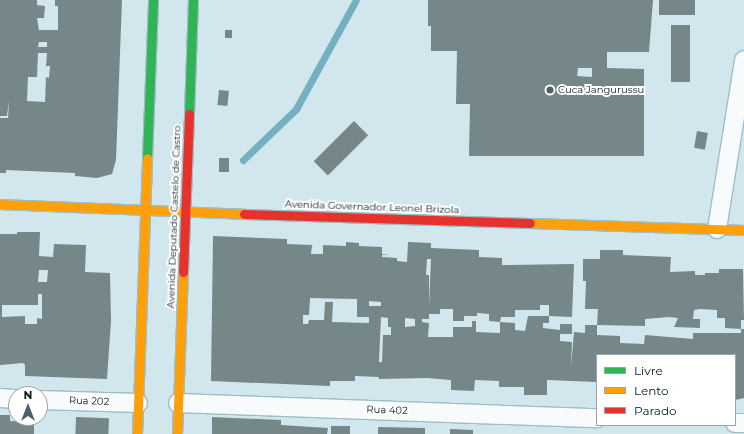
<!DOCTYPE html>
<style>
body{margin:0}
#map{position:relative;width:744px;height:434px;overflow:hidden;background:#d1e7ed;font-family:Montserrat,sans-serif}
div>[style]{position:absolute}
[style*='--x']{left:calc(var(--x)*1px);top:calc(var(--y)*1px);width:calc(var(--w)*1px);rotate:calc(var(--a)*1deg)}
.stream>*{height:7px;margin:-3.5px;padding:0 3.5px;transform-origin:3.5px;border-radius:3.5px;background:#75b0c0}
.building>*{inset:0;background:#76878a;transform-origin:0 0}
.roads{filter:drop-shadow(1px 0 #9dbdc5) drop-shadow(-1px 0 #9dbdc5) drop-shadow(0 1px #9dbdc5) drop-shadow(0 -1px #9dbdc5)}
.street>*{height:18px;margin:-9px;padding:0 9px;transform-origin:9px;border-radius:9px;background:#f8fbfc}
.fast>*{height:9px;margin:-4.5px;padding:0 4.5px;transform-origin:4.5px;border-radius:4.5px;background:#30b455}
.slow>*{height:9px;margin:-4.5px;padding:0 4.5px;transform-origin:4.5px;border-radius:4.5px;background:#ff9f0a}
.jam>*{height:9px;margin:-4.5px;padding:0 4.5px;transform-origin:4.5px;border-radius:4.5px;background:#e5322d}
.dots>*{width:11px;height:11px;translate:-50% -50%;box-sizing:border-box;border:2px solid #fff;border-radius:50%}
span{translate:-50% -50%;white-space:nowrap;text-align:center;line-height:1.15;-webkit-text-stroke:4px #fff;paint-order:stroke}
.poi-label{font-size:10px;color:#031a21}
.left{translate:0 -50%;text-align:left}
.street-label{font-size:10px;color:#031a21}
.legend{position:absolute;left:596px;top:354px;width:140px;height:72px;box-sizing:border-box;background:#fff;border:1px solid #9aa3a6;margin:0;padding:5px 7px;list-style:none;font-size:12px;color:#031a21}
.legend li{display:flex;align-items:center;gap:8px;height:20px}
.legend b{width:20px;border:1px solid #9aa3a6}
.north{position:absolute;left:8px;top:386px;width:40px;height:40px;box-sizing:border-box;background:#fff;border:1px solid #9aa3a6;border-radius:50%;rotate:0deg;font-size:11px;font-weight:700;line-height:16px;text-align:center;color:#031a21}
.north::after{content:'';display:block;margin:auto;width:14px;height:18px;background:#4b6268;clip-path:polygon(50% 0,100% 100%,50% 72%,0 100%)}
</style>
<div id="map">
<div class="stream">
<i style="--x:243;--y:160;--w:74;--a:-43.9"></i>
<i style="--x:296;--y:109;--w:124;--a:-61.2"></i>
</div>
<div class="building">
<i style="clip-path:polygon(evenodd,0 0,37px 0,37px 5px,45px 6px,44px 18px,37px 18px,39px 30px,58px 30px,58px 6px,55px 6px,55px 0,122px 0,116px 160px,112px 174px,97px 178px,75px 176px,75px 173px,6px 170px,6px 173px,0 173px,0 118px,8px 118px,9px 101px,7px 116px,0 116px,0 0,39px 42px,47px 42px,47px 47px,38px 47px,39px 42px,0 0,38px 53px,47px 53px,46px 66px,50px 66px,49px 78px,46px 77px,45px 102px,27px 101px,28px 77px,37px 77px,38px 53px)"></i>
<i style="clip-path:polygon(evenodd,428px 0,653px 0,649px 52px,607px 52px,607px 68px,644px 69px,644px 156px,469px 156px,470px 104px,456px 104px,457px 51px,431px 51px,431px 26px,428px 26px,428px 0,578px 68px,592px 68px,592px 77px,577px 76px,578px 68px)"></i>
<i style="left:659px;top:0;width:36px;height:15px"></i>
<i style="left:671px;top:25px;width:19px;height:57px"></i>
<i style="left:225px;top:30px;width:7px;height:8px"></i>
<i style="left:219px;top:90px;width:10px;height:15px;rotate:6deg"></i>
<i style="left:354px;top:121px;width:20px;height:57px;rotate:45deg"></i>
<i style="left:697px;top:131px;width:11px;height:17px;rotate:10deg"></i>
<i style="left:219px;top:158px;width:10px;height:14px"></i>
<i style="clip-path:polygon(evenodd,17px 232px,40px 232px,39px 256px,53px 257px,54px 244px,86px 245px,85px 272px,110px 273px,111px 321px,107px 379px,25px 376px,25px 365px,23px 363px,0 365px,0 234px,17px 234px,17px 232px,39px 270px,48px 270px,47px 282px,38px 282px,39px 270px,17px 232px,38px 294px,42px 294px,42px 319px,37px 318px,37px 324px,25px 324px,25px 316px,2px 317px,2px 305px,38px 305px,38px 294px)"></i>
<i style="clip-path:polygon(evenodd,213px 236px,287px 239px,287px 244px,312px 245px,311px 254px,323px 254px,323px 245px,346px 246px,346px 242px,359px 243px,359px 246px,382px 247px,382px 257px,397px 258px,397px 261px,407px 262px,408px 242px,431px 243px,431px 248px,479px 250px,479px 257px,502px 258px,502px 265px,574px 264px,572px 317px,549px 316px,549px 323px,543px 323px,543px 328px,560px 330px,560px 324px,572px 324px,572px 334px,560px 334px,560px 341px,572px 342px,571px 367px,574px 332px,585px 333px,585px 325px,597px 325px,597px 335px,620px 336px,620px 343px,644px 344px,645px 335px,693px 339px,693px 333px,741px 333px,741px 329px,744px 329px,744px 398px,735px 400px,735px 355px,597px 355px,596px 382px,547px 380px,547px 395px,524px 395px,524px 387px,499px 387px,499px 381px,475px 380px,474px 391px,451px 390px,451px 380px,427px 378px,379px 379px,379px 377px,355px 376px,355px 381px,330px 381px,330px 386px,211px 381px,213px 236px,427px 259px,431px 259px,429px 306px,429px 275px,426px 275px,427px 259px,213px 236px,310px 298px,357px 299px,357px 317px,369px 317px,369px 323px,332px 322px,333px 302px,325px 302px,324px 320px,309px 320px,308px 324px,303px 324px,303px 315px,309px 315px,310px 298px,213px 236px,369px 301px,381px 302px,381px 306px,369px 306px,369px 301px,213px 236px,540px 305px,549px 305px,549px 316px,528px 316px,525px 331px,515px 330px,515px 323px,500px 322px,500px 333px,476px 332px,476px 321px,472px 321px,472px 327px,453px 327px,453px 337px,428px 337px,429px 323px,422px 322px,422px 319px,429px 319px,429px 314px,440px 314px,440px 309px,453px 309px,453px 321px,464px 321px,464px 316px,477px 316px,477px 313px,489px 314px,489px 321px,500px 322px,501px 317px,515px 317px,515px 310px,540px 310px,540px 305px,213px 236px,381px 317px,388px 318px,388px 327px,391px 327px,391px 335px,383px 335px,382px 362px,379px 362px,381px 317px,213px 236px,405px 318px,415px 319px,415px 326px,405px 327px,405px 318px)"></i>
<i style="clip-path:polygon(600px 250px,623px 250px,623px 255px,671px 257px,670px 272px,695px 271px,695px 275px,705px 275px,705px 273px,719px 273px,719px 269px,743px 269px,744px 320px,741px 320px,741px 329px,725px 328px,725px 318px,717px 318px,717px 310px,700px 309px,694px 310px,693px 319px,700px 319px,700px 328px,674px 327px,678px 318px,669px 317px,645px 319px,645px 326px,597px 325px,598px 309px,585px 309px,586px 281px,583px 281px,583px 259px,600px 259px)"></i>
<i style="clip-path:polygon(0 415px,10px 415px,10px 421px,34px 422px,34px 434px,0 434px)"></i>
<i style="left:76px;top:417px;width:33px;height:17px;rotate:2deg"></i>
<i style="clip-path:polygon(212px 417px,281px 420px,281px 425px,328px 428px,327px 434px,212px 434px)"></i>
<i style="left:331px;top:426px;width:19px;height:8px"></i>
<i style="clip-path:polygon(378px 427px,425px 428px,425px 434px,378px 434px)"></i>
<i style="clip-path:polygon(450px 429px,473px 430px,473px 434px,450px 434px)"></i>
</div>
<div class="roads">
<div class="street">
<i style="--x:717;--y:229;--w:171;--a:-80.9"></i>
<i style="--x:0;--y:398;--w:16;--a:4"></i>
<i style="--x:40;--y:400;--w:98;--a:1.8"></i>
<i style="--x:178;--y:403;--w:419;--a:2.1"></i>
<i style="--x:735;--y:423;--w:9;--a:0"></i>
</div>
<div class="fast">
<i style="--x:189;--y:114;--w:114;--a:-88"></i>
<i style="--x:147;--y:158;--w:158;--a:-87.8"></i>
</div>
<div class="slow">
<i style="--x:0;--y:204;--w:244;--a:2.3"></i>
<i style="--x:530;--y:223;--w:214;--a:1.9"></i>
<i style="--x:137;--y:434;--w:276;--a:-87.9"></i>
<i style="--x:177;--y:434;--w:162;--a:-87.9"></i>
</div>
<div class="jam">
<i style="--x:244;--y:214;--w:286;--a:1.8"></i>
<i style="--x:183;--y:272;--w:158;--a:-87.8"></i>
</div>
</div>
<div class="dots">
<i style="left:550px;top:90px;background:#4b6268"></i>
</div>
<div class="poi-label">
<span class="left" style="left:558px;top:90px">Cuca Jangurussu</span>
</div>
<div class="street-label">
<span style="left:372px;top:207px;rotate:2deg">Avenida Governador Leonel Brizola</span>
<span style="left:174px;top:217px;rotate:-88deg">Avenida Deputado Castelo de Castro</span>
<span style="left:89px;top:401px;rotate:2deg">Rua 202</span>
<span style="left:387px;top:410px;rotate:2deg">Rua 402</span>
</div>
<ul class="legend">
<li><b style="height:5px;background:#30b455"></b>Livre</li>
<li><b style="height:5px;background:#ff9f0a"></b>Lento</li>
<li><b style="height:5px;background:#e5322d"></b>Parado</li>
</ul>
<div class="north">N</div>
</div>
